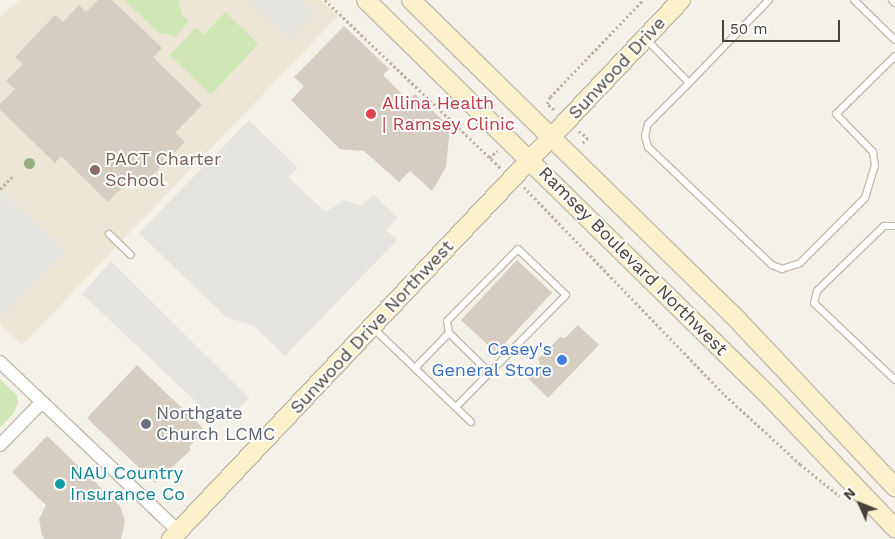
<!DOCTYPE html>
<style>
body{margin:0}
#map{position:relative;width:895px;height:539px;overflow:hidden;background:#f4f1e9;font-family:"Work Sans",sans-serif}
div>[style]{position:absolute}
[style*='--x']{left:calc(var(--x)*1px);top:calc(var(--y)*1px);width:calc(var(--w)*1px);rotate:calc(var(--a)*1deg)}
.education>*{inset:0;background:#ede6d4}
.green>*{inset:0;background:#cfe7b4}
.parking>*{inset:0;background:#e6e4e1}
.building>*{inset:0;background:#d5cdbf;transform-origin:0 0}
.path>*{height:2.5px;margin-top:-1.25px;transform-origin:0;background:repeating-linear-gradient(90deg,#c1b59e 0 2.5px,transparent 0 5px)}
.roads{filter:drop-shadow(1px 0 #c2bcaf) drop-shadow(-1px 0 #c2bcaf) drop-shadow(0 1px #c2bcaf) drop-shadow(0 -1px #c2bcaf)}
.lane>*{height:6px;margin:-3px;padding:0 3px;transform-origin:3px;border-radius:3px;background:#fff}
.street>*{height:12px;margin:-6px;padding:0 6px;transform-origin:6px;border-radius:6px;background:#fff}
.secondary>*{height:18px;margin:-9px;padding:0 9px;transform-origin:9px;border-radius:9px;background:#fdf1cb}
.trees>*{width:11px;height:11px;margin:-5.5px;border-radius:50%;background:#96ae81}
.dots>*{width:14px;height:14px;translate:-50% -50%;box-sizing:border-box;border:2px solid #fff;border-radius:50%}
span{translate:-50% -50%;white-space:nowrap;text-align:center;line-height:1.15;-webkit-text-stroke:4px #fff;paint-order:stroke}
.street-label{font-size:18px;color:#484238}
.health-label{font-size:18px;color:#be3a42}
.left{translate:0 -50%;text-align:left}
.education-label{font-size:18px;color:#785e54}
.shop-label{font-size:18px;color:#366cbe}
.right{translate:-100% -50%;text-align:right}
.worship-label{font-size:18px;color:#5b616d}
.culture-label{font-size:18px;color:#0d838f}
.north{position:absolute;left:835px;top:479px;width:50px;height:50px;-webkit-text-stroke:4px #fff;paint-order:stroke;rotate:314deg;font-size:14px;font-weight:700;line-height:20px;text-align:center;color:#484238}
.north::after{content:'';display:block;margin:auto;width:18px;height:22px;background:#484238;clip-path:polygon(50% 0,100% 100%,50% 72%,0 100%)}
.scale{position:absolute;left:722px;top:20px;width:118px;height:22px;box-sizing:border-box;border:2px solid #484238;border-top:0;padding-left:6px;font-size:15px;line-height:18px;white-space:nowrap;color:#484238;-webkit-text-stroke:4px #fff;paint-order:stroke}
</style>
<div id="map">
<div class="education">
<i style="clip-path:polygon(20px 0,321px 0,338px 16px,22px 345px,0 324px,0 17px)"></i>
</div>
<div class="green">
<i style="clip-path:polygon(124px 0,178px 0,182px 15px,189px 21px,175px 38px,166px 33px,160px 34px)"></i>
<i style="clip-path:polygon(225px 12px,258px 44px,211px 95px,170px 55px,196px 28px,204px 35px)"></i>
<i style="clip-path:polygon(0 379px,17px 395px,18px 403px,13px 414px,0 428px)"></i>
</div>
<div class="parking">
<i style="clip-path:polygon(247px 0,301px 0,315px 13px,290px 40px)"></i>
<i style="clip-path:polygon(249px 120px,298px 168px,288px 177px,326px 212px,343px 200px,361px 205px,374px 195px,398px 218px,386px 230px,397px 240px,285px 356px,254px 326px,226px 317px,139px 233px)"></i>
<i style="clip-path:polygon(0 188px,66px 252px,4px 316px,0 311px)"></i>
<i style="clip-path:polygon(111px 261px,249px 398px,232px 416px,224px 409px,214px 419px,82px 294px)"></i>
</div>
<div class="building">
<i style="clip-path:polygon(98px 0,112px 0,162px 48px,153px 57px,202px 105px,175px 133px,185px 142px,142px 186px,132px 177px,108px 202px,61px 156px,55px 163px,0 110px,0 104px,15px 89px,6px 81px,23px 64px,15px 57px,55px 15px,63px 22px,79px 5px,86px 12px)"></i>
<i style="clip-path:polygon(344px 26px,389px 69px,383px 75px,408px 100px,415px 94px,450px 127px,446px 167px,432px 191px,410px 171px,399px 182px,364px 151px,340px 149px,291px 100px,304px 86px,294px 77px)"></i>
<i style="left:517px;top:260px;width:48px;height:82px;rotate:43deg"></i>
<i style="clip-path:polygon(578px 325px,599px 345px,548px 398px,527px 377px,540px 364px,538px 359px,560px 337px,565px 338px)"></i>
<i style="clip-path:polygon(137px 365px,205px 430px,189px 447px,191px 450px,155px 483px,87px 418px)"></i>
<i style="clip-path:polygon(47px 436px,120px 506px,125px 521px,121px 539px,45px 539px,42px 535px,39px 519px,46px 505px,12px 472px)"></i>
</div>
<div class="path">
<i style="--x:325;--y:0;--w:243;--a:43.7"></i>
<i style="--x:554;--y:110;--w:9;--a:-139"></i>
<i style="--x:547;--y:104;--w:8;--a:-67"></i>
<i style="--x:550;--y:97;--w:134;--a:-46.2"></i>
<i style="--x:579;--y:131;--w:11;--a:38"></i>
<i style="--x:588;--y:138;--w:8;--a:135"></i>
<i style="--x:489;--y:158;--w:11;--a:-41"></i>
<i style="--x:524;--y:187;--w:289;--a:46"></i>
<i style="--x:725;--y:395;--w:102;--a:42.6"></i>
<i style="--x:800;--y:464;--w:51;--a:38.7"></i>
<i style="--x:0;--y:189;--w:20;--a:-45"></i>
</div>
<div class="roads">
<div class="lane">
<i style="--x:854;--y:0;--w:57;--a:44.3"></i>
<i style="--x:892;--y:0;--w:4;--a:45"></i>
<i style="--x:645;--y:38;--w:63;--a:45.6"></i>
<i style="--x:689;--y:83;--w:115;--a:-46.1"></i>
<i style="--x:689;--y:83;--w:58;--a:135"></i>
<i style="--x:648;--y:124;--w:12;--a:104"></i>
<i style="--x:645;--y:136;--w:11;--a:75"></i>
<i style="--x:648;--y:147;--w:171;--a:43.6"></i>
<i style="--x:772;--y:265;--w:11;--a:22"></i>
<i style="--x:782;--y:269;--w:19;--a:-18"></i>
<i style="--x:800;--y:263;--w:92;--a:-45"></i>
<i style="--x:865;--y:198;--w:34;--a:-73"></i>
<i style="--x:875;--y:166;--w:14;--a:-98"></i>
<i style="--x:873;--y:152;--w:53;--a:-134.2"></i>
<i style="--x:836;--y:114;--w:83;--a:-44.5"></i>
<i style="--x:895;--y:226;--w:11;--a:180"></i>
<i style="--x:884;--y:226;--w:93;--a:135.9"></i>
<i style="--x:817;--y:291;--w:12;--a:104"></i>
<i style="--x:814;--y:303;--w:112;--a:43.5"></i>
<i style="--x:109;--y:234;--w:30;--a:44"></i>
<i style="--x:373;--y:328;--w:136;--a:43.8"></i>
<i style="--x:449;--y:333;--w:12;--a:-99"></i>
<i style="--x:447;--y:321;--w:101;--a:-45.4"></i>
<i style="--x:518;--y:249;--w:66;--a:43.8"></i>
<i style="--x:566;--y:295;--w:157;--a:134.5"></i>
<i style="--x:415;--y:368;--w:49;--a:-45.8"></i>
<i style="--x:449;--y:333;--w:57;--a:44.3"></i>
</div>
<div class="street">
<i style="--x:0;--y:362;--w:245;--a:43.5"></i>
<i style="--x:0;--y:445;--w:60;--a:-45.7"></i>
</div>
<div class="secondary">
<i style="--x:366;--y:0;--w:568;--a:44.5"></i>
<i style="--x:771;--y:398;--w:180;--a:46.4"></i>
<i style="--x:411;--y:0;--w:449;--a:44.4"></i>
<i style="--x:732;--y:314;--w:238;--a:46.7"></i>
<i style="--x:171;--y:539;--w:742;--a:-46.58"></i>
</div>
</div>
<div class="trees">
<i style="left:29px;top:163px"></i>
</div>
<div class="dots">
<i style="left:371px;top:114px;background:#e0444e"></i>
<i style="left:95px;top:170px;background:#8d6e63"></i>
<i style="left:562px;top:360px;background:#3f7fe0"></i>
<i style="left:146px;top:424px;background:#6b7280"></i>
<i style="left:60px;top:484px;background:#0f9aa8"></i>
</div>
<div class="street-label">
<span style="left:617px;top:68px;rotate:-47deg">Sunwood Drive</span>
<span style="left:633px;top:261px;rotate:45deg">Ramsey Boulevard Northwest</span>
<span style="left:372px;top:327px;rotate:-47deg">Sunwood Drive Northwest</span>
</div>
<div class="health-label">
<span class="left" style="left:382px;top:114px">Allina Health<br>| Ramsey Clinic</span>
</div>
<div class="education-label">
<span class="left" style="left:105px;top:170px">PACT Charter<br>School</span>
</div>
<div class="shop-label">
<span class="right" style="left:552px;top:360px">Casey's<br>General Store</span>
</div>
<div class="worship-label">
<span class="left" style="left:156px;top:424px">Northgate<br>Church LCMC</span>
</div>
<div class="culture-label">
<span class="left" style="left:70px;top:484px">NAU Country<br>Insurance Co</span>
</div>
<div class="north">N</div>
<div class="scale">50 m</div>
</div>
